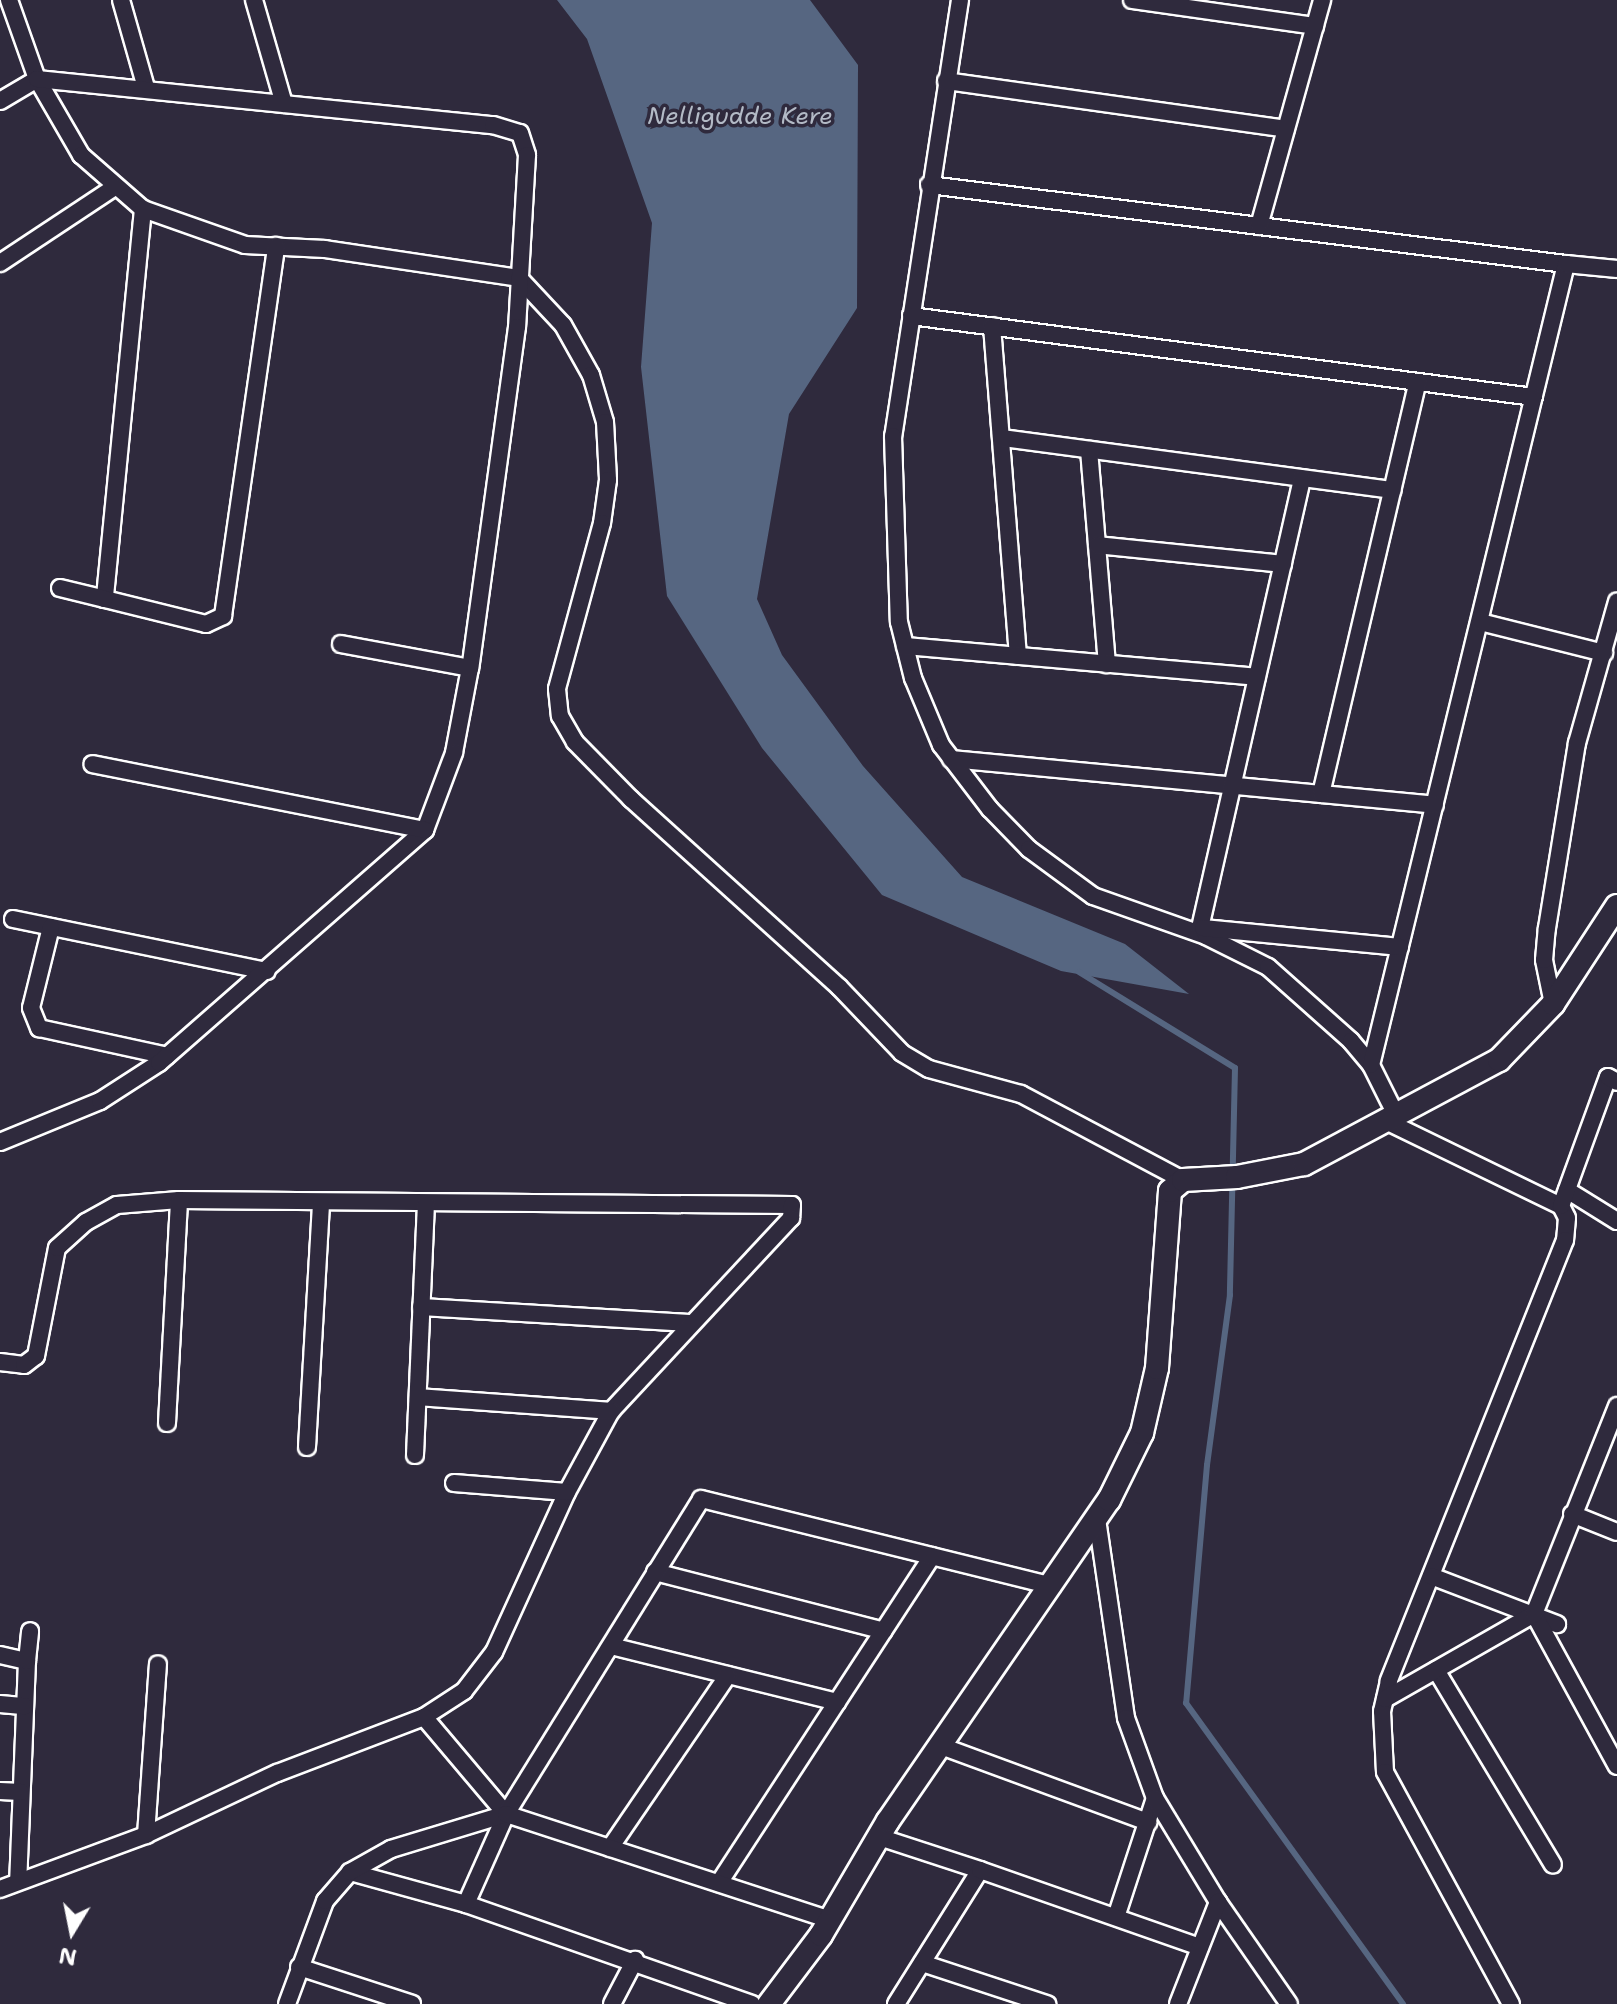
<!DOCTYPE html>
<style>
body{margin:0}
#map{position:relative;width:1617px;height:2004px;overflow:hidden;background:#2f2a3d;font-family:"Shantell Sans",sans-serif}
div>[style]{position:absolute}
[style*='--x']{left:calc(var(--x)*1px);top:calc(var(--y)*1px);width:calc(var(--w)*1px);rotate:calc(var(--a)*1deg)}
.water>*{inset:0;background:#566681}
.stream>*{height:6px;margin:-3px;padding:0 3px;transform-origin:3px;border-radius:3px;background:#566681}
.roads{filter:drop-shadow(2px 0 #fff) drop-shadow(-2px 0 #fff) drop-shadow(0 2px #fff) drop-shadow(0 -2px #fff)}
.street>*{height:16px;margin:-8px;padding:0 8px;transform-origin:8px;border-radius:8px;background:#2f2a3d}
.secondary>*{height:22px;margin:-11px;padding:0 11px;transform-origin:11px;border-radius:11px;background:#2f2a3d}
span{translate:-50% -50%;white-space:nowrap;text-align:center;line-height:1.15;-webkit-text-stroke:7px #2f2a3d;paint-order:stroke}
.water-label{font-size:24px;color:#b3bac6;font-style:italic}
.north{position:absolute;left:32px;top:1892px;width:80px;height:80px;-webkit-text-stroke:6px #2f2a3d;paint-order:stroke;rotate:190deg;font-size:22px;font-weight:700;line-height:32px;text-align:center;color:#fff}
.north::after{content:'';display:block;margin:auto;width:28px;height:36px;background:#fff;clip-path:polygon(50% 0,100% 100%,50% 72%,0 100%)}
</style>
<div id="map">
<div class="water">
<i style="clip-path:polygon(557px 0,810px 0,858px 65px,857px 308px,789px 414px,757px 599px,782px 655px,863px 766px,962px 877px,1125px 944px,1189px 994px,1061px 971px,882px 895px,762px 748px,667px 596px,641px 367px,652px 223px,587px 39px)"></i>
</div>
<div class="stream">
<i style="--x:1079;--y:972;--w:183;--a:31.6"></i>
<i style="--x:1235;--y:1068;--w:227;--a:91.3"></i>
<i style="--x:1230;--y:1295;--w:172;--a:97.7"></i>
<i style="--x:1207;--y:1465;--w:239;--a:95"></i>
<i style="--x:1186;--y:1703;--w:371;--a:54.2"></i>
</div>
<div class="roads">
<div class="street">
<i style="--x:9;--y:0;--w:84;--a:70.5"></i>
<i style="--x:37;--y:79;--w:88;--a:59.9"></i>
<i style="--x:81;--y:155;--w:82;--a:41.1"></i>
<i style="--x:143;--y:209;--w:108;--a:19.4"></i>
<i style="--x:245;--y:245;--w:80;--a:2.9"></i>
<i style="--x:325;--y:249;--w:196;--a:8.5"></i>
<i style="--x:519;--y:278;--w:64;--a:46.9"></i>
<i style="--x:563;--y:325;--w:57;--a:60.8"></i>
<i style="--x:591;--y:375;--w:49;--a:73.4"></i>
<i style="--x:605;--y:422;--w:58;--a:87"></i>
<i style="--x:608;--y:480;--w:43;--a:97.9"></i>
<i style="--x:602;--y:523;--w:172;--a:105.2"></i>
<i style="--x:557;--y:689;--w:27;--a:84"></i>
<i style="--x:560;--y:716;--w:30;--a:60"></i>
<i style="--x:575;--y:742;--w:80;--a:45.5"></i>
<i style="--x:631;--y:799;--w:280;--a:42.1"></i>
<i style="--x:839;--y:987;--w:91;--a:46.3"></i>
<i style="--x:902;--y:1053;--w:31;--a:31"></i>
<i style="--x:929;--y:1069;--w:95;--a:15.2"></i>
<i style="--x:1021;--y:1094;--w:183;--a:28"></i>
<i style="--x:121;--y:0;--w:91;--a:74.1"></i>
<i style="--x:254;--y:0;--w:108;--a:73.9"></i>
<i style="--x:960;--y:0;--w:441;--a:98.7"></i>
<i style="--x:893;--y:436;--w:186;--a:88.2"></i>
<i style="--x:899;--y:622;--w:58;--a:76"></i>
<i style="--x:913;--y:678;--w:73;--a:67.3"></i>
<i style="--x:941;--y:745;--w:81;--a:52.6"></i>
<i style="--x:990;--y:809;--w:56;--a:45.7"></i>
<i style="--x:1029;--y:849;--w:79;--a:36.3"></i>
<i style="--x:1093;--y:896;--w:120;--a:19.5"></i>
<i style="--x:1206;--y:936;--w:69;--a:26.6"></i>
<i style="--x:1268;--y:967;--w:111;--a:41.7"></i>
<i style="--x:1351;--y:1041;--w:31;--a:50"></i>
<i style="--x:1371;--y:1065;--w:58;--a:63.4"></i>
<i style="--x:1132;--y:0;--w:185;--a:8.1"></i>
<i style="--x:946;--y:81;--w:343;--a:8"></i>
<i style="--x:0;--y:101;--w:43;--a:-30.7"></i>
<i style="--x:37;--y:79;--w:458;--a:5.8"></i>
<i style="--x:493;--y:125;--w:28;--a:17"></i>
<i style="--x:520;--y:133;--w:23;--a:72"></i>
<i style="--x:527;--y:155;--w:172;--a:93.3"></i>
<i style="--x:517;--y:327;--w:344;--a:97.8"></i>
<i style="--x:470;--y:668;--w:86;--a:100.7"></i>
<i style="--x:454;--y:753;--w:82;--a:110.6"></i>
<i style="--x:929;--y:185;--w:642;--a:7.07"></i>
<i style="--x:1566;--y:264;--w:824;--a:103.68"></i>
<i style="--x:143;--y:209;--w:392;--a:95.6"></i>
<i style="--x:105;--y:599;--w:104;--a:13.9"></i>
<i style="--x:206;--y:624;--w:19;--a:-25"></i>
<i style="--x:223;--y:616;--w:374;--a:-81.8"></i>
<i style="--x:1259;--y:226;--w:235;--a:-74.4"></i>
<i style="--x:0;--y:263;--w:138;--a:-33.5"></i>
<i style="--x:1566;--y:264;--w:51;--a:5.6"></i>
<i style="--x:911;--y:316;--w:628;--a:7.41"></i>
<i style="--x:992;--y:326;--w:331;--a:85.5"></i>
<i style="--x:1002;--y:438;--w:394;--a:7.6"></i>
<i style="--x:1089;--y:450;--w:215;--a:85.2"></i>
<i style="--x:1097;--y:545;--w:187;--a:5.8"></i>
<i style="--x:60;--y:588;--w:46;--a:13.7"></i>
<i style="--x:1480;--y:622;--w:128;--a:14"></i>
<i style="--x:341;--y:644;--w:131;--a:10.5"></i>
<i style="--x:905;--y:646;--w:353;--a:5"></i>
<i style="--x:951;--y:759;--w:486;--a:5.4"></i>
<i style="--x:1321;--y:794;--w:423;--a:-76.8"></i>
<i style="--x:13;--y:919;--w:259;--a:11.6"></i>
<i style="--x:51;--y:927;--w:83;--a:103.9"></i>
<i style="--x:31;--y:1008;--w:22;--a:68"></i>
<i style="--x:39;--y:1028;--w:131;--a:12.3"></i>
<i style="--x:1200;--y:928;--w:461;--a:-77.2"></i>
<i style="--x:1203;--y:928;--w:198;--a:5.5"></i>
<i style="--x:1553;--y:1004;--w:45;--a:-101.6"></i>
<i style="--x:1544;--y:960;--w:32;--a:-85"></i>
<i style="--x:1547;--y:928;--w:187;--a:-80.8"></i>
<i style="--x:1577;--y:743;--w:147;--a:-74.2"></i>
<i style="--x:1388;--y:1122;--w:192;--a:25.9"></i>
<i style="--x:1561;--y:1206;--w:13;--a:63"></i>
<i style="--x:1567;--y:1218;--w:22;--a:95"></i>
<i style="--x:1565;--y:1240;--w:475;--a:111.8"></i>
<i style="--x:1389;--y:1681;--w:31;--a:103"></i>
<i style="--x:1382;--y:1711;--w:61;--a:87.2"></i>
<i style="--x:1385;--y:1772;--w:264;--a:61.5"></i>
<i style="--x:0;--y:1142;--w:108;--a:-22.3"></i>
<i style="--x:100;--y:1101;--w:70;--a:-32.8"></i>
<i style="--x:159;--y:1063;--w:354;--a:-41.2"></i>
<i style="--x:425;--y:830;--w:339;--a:-168.8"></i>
<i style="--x:1567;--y:1190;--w:59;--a:31.8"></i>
<i style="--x:1561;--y:1206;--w:137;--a:-70"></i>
<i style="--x:1608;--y:1077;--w:10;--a:29"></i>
<i style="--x:421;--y:1307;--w:269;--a:3.4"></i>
<i style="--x:0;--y:1362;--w:24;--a:7"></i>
<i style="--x:24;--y:1365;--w:15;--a:-37"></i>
<i style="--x:36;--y:1356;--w:110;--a:-79"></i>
<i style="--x:57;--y:1248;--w:39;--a:-42"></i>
<i style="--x:86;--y:1222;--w:35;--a:-29"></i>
<i style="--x:117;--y:1205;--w:62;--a:-4.6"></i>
<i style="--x:179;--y:1200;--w:613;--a:0.47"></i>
<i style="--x:792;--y:1205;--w:13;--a:94"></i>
<i style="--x:791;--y:1218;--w:264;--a:133"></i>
<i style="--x:611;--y:1411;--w:92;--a:118.5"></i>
<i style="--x:567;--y:1492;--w:176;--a:114.5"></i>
<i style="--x:494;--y:1652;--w:49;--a:127.6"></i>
<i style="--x:464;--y:1691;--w:48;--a:147"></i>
<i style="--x:424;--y:1717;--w:157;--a:159.1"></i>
<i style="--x:277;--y:1773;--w:145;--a:154.7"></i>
<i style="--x:418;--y:1397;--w:194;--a:4.1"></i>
<i style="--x:167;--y:1423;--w:223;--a:-86.9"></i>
<i style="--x:307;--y:1447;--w:244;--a:-86.7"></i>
<i style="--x:415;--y:1455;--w:252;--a:-87.5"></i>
<i style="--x:454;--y:1483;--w:113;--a:4.6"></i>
<i style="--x:1572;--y:1514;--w:48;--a:21.8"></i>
<i style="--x:1097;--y:1519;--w:201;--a:81.7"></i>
<i style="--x:1126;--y:1718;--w:85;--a:70.1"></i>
<i style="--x:1155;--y:1798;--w:125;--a:108.1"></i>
<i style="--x:655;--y:1572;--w:236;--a:14.4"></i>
<i style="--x:1431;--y:1576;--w:135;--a:20.9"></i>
<i style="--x:1534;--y:1614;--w:173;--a:61.4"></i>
<i style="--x:611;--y:1646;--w:233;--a:13.9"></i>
<i style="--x:0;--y:1655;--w:28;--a:13"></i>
<i style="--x:27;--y:1661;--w:220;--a:92.3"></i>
<i style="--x:27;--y:1661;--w:30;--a:-84"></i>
<i style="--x:1436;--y:1670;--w:227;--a:59"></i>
<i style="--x:1385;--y:1699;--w:172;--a:-29.7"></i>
<i style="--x:1534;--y:1614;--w:224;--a:-68.2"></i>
<i style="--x:0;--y:1704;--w:25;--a:5"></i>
<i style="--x:424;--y:1717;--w:127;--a:49.8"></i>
<i style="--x:941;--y:1746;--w:221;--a:20.2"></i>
<i style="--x:0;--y:1791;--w:21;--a:3"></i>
<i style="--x:1155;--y:1798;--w:122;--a:58.8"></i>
<i style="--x:1218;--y:1902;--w:124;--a:55.2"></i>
<i style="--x:879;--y:1837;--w:106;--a:18.1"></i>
<i style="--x:610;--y:1848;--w:209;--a:-55.7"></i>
<i style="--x:350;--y:1872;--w:120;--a:15.4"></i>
<i style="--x:466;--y:1904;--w:303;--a:19.3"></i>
<i style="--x:719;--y:1883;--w:390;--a:-56.9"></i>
<i style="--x:0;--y:1889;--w:156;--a:-20.3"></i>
<i style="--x:146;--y:1835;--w:171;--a:-86"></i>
<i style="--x:466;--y:1904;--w:98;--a:-66"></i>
<i style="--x:506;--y:1814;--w:370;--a:-58.2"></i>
<i style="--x:701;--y:1499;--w:362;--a:13.9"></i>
<i style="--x:922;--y:1963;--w:132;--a:18.2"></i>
<i style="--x:299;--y:1967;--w:119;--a:18.1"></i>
<i style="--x:287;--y:2004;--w:110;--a:-69.7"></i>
<i style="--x:325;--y:1901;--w:38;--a:-49"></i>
<i style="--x:350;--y:1872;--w:47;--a:-29.3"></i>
<i style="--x:391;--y:1849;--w:120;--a:-16.9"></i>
<i style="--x:506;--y:1814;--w:341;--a:18.1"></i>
<i style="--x:612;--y:2004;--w:50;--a:-62.4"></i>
<i style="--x:896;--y:2004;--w:158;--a:-57.9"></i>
<i style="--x:980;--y:1870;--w:233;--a:19.3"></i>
<i style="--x:1178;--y:2004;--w:110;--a:-68.6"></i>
</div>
<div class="secondary">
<i style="--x:769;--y:2004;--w:86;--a:-53"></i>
<i style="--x:821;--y:1935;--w:132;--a:-59.6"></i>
<i style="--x:888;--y:1821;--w:390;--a:-55.5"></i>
<i style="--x:1109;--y:1500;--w:75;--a:-63.8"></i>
<i style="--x:1142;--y:1433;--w:67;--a:-77"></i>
<i style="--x:1157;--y:1368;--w:177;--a:-85.8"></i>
<i style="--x:1170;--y:1191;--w:17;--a:-40"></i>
<i style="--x:1183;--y:1180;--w:54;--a:-3.2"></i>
<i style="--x:1237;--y:1177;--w:68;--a:-11"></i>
<i style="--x:1304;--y:1164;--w:221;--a:-28.1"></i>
<i style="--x:1499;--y:1060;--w:78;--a:-46"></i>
<i style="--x:1553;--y:1004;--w:117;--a:-56.9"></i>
</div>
</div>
<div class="water-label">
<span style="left:740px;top:117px">Nelligudde Kere</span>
</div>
<div class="north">N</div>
</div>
